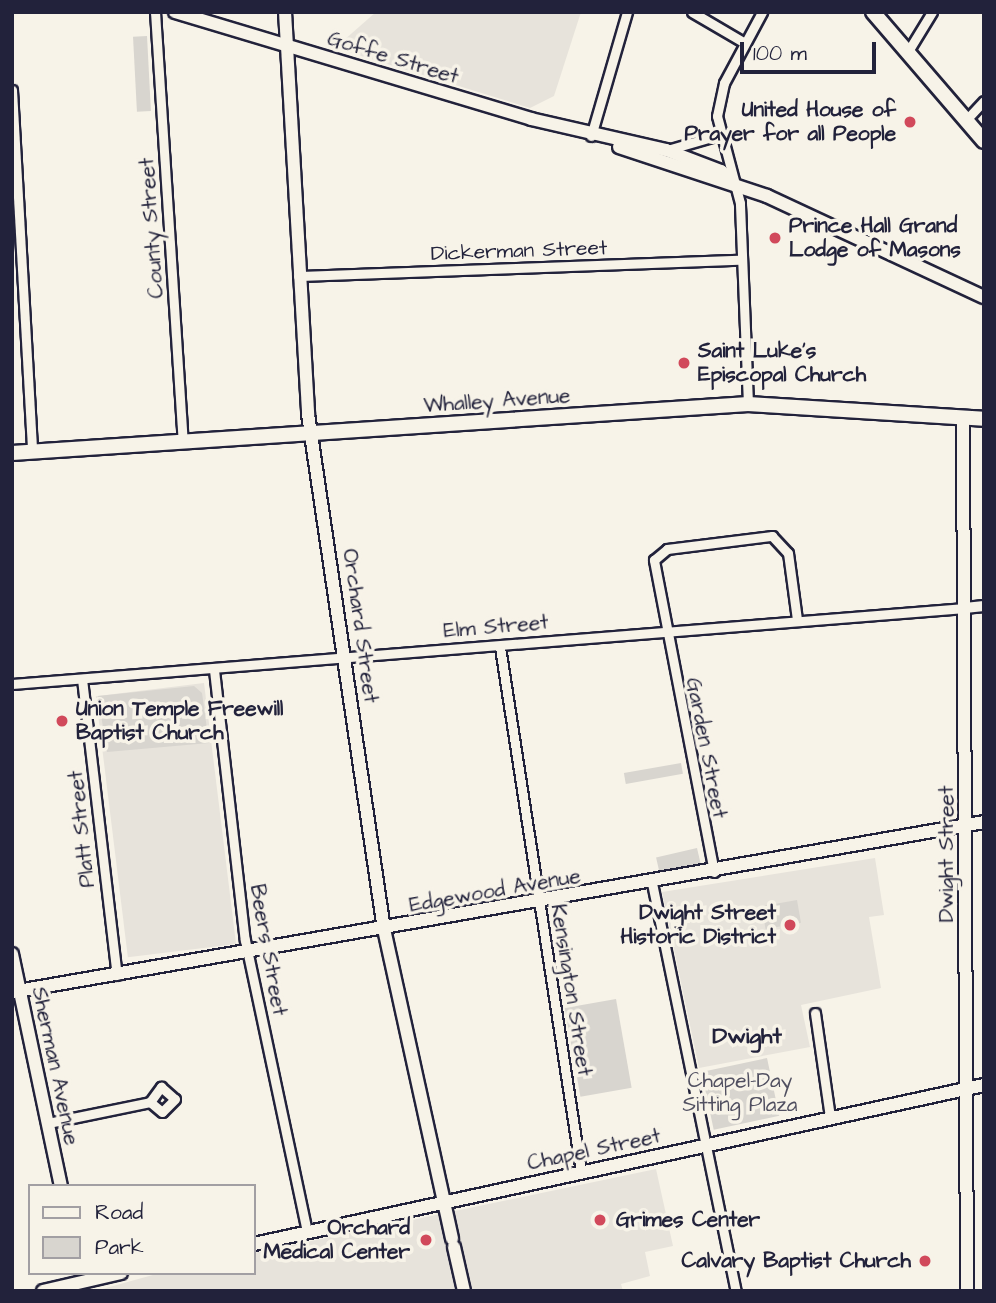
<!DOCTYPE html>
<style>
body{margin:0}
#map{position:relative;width:996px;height:1303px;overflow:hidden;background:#f7f3e8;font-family:"Architects Daughter",sans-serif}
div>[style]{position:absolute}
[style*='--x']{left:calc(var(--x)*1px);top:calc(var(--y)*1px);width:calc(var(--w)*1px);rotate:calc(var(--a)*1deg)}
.built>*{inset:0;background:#e7e3db;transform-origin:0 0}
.green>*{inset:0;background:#d8d5cf;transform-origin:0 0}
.roads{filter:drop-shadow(2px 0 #22223b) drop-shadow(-2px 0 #22223b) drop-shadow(0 2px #22223b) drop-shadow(0 -2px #22223b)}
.minor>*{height:9px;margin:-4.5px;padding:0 4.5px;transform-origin:4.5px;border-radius:4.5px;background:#f7f3e8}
.tertiary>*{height:10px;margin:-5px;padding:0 5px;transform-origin:5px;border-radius:5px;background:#f7f3e8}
.secondary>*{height:12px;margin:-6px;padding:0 6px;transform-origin:6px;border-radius:6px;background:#f7f3e8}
.primary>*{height:14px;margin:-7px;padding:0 7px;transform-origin:7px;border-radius:7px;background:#f7f3e8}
.dots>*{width:19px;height:19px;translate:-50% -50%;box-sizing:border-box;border:4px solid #f7f3e8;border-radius:50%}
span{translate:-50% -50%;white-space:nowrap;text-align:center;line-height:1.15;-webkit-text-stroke:7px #f7f3e8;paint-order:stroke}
.street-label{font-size:21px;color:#22223b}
.poi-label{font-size:21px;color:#22223b;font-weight:700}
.right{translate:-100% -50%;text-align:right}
.left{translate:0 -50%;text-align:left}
.park-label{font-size:21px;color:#504f60}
.neighbourhood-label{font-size:23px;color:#22223b;font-weight:700}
.frame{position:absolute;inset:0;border:14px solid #22223b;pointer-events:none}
.legend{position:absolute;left:28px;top:1184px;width:228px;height:91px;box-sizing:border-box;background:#f7f3e8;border:2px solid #a29fa3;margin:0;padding:9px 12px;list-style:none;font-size:21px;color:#22223b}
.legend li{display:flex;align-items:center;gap:14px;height:35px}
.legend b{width:35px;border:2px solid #a29fa3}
.scale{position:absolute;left:740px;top:42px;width:136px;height:32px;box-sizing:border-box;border:4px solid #22223b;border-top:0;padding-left:9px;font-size:21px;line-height:24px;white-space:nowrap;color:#22223b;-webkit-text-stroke:5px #f7f3e8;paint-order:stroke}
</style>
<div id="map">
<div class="built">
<i style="clip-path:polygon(376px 12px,581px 12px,554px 96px,530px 108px,335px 48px)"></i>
<i style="left:204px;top:683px;width:263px;height:109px;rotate:83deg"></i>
<i style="clip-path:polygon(875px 858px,884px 915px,869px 917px,881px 988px,801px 1005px,810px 1047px,699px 1068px,662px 892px)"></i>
<i style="clip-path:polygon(656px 1169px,673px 1246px,645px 1252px,650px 1276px,621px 1284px,623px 1291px,95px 1291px,160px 1273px,254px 1273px,254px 1253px)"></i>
</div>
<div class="green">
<i style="left:147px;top:36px;width:75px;height:14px;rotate:87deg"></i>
<i style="clip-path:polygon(194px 686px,202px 693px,209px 743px,107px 752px,98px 696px)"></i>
<i style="left:681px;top:763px;width:11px;height:58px;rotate:80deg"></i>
<i style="left:697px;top:848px;width:17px;height:42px;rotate:77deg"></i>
<i style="left:797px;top:900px;width:23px;height:36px;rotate:80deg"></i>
<i style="left:616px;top:999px;width:90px;height:52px;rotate:80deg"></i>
<i style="left:767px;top:1058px;width:59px;height:67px;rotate:78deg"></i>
</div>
<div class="roads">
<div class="minor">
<i style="--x:155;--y:12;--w:430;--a:86.3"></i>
<i style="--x:692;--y:12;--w:61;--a:30.3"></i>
<i style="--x:907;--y:53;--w:48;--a:-58.6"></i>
<i style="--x:12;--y:90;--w:363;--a:86.8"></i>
<i style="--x:966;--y:120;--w:26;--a:-47"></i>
<i style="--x:591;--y:136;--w:129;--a:-73.8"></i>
<i style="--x:667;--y:150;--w:54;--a:-16.1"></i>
<i style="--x:298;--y:276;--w:443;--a:-2.1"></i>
<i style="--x:748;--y:404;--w:201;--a:-92.3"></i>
<i style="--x:740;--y:203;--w:90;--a:-104.8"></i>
<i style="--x:717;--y:116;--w:34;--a:-78"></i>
<i style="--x:724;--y:83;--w:81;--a:-61.8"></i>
<i style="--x:500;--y:647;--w:531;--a:81.23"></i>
<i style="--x:214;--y:670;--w:272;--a:83.5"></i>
<i style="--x:245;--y:940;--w:299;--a:78"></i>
<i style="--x:82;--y:679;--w:298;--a:83.3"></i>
<i style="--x:12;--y:684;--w:956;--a:-4.56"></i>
<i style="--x:714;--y:872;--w:318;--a:-100.9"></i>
<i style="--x:654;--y:560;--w:17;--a:-40"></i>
<i style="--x:667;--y:549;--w:106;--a:-7.1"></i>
<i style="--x:772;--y:536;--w:23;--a:47"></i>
<i style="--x:788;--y:553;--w:68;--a:82.3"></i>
<i style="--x:652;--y:883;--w:417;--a:78.4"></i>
<i style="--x:815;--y:1013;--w:105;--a:81.8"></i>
<i style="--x:48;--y:1123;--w:104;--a:-11.6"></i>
<i style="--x:150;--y:1102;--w:19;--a:-54"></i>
<i style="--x:161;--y:1087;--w:18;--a:41"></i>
<i style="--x:175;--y:1099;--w:18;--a:135"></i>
<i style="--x:162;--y:1112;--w:16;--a:-140"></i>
</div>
<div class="tertiary">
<i style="--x:965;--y:608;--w:19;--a:-6"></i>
</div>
<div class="secondary">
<i style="--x:175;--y:12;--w:372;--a:16.7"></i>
<i style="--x:531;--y:119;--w:139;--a:12.9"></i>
<i style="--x:666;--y:150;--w:59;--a:20.9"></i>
<i style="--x:721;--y:171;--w:20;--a:45"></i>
<i style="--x:285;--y:12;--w:403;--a:86.7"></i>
<i style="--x:308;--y:414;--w:521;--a:81.61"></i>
<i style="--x:384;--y:929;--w:317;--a:77.6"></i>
<i style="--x:619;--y:147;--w:156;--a:18.3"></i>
<i style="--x:767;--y:196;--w:239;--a:25"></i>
<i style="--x:963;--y:418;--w:873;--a:89.74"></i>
<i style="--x:12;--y:954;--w:237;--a:78.1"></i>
<i style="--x:12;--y:992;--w:987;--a:-9.92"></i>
<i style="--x:254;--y:1244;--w:747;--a:-12.29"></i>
<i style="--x:454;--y:1247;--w:45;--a:77.2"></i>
<i style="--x:43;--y:1291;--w:80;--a:-13"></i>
</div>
<div class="primary">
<i style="--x:873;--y:12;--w:170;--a:49.3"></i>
<i style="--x:12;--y:453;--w:738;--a:-3.81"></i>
<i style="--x:748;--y:404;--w:236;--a:3.6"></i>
</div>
</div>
<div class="dots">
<i style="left:910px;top:122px;background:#d1495b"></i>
<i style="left:775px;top:238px;background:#d1495b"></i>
<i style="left:684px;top:363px;background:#d1495b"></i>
<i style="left:62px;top:721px;background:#d1495b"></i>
<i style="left:790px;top:925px;background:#d1495b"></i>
<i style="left:600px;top:1220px;background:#d1495b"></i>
<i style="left:426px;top:1240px;background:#d1495b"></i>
<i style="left:925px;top:1261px;background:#d1495b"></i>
</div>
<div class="street-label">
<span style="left:393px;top:58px;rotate:17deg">Goffe Street</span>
<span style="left:152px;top:228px;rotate:-94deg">County Street</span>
<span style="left:519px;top:251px;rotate:-2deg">Dickerman Street</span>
<span style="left:497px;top:401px;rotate:-4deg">Whalley Avenue</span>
<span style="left:360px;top:626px;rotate:82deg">Orchard Street</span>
<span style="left:496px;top:627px;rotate:-5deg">Elm Street</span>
<span style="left:706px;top:748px;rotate:79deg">Garden Street</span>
<span style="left:82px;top:829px;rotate:-96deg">Platt Street</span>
<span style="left:947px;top:854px;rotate:-90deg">Dwight Street</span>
<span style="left:495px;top:891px;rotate:-10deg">Edgewood Avenue</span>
<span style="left:268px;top:950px;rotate:80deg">Beers Street</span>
<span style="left:571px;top:990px;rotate:81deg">Kensington Street</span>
<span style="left:55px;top:1066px;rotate:78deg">Sherman Avenue</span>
<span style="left:594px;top:1150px;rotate:-12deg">Chapel Street</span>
</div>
<div class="poi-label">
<span class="right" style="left:896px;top:122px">United House of<br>Prayer for all People</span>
<span class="left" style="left:789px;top:238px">Prince Hall Grand<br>Lodge of Masons</span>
<span class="left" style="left:698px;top:363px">Saint Luke's<br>Episcopal Church</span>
<span class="left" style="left:76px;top:721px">Union Temple Freewill<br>Baptist Church</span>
<span class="right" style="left:776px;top:925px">Dwight Street<br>Historic District</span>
<span class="left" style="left:616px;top:1220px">Grimes Center</span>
<span class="right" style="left:410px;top:1240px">Orchard<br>Medical Center</span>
<span class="right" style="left:911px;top:1261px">Calvary Baptist Church</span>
</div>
<div class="park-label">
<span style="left:740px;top:1093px">Chapel-Day<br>Sitting Plaza</span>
</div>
<div class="neighbourhood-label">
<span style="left:747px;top:1036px">Dwight</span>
</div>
<div class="frame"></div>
<ul class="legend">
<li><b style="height:9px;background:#f7f3e8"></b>Road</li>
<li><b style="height:19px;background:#d8d5cf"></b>Park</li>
</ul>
<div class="scale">100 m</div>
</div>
